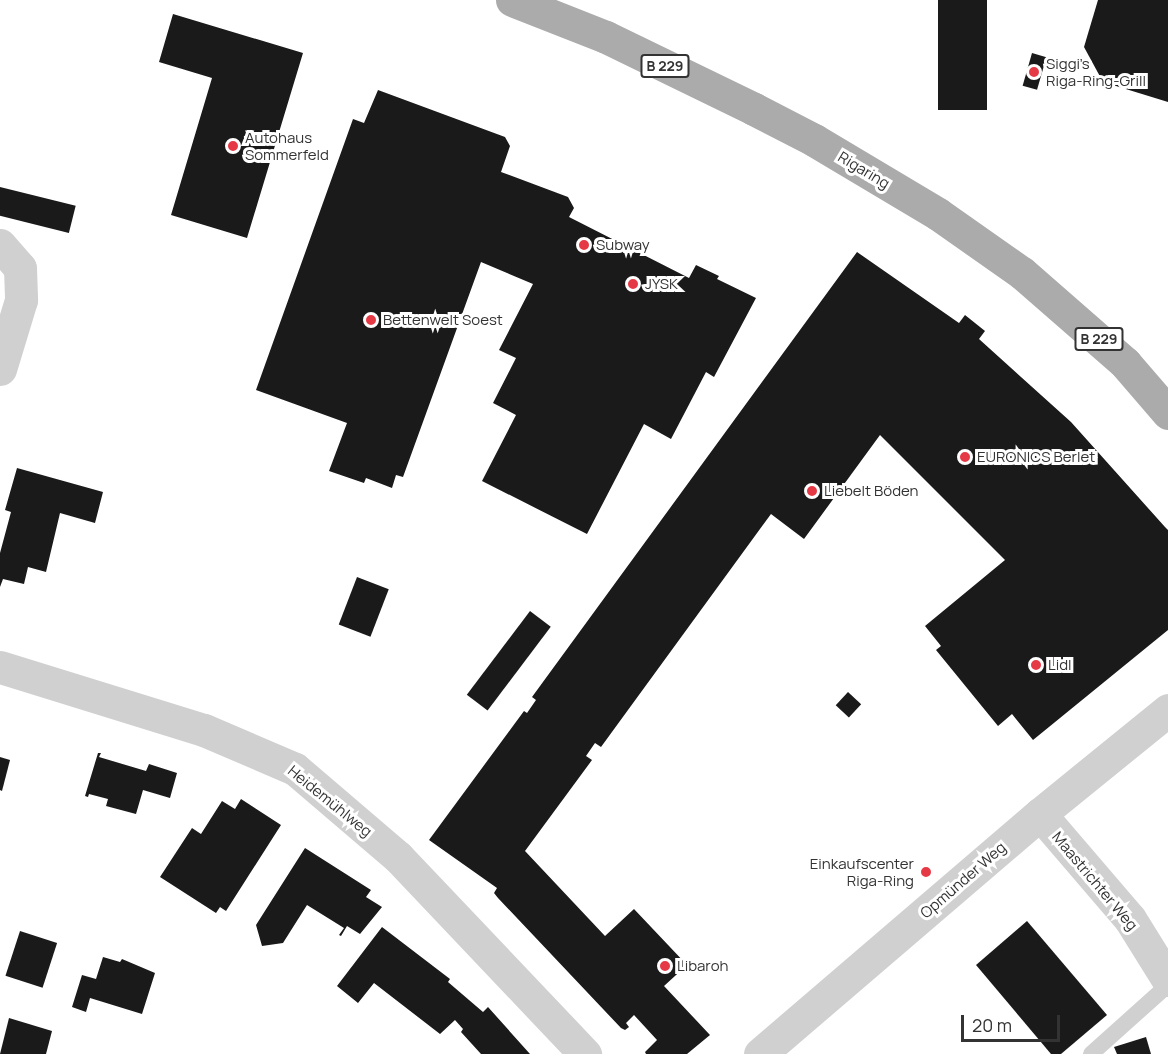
<!DOCTYPE html>
<meta charset="utf-8">
<style>
body{margin:0}
#map{position:relative;width:1168px;height:1054px;overflow:hidden;background:#fff;font-family:Manrope,sans-serif}
div>[style]{position:absolute}
[style*='--x']{left:calc(var(--x)*1px);top:calc(var(--y)*1px);width:calc(var(--w)*1px);rotate:calc(var(--a)*1deg)}
.building>*{inset:0;background:#1a1a1a;transform-origin:0 0}
.service>*{height:16px;margin:-8px;padding:0 8px;transform-origin:8px;border-radius:8px;background:#d0d0d0}
.minor>*{height:33px;margin:-16.5px;padding:0 16.5px;transform-origin:16.5px;border-radius:16.5px;background:#d0d0d0}
.tertiary>*{height:33px;margin:-16.5px;padding:0 16.5px;transform-origin:16.5px;border-radius:16.5px;background:#d0d0d0}
.primary>*{height:33px;margin:-16.5px;padding:0 16.5px;transform-origin:16.5px;border-radius:16.5px;background:#ababab}
.dots>*{width:16px;height:16px;translate:-50% -50%;box-sizing:border-box;border:3px solid #fff;border-radius:50%}
span{translate:-50% -50%;white-space:nowrap;text-align:center;line-height:1.15;-webkit-text-stroke:6px #fff;paint-order:stroke}
.shield-label span{padding:2px 4px;background:#fff;border:2px solid;border-radius:4px;-webkit-text-stroke-width:0}
.shield-label{font-size:14px;color:#333;font-weight:700}
.poi-label{font-size:15px;color:#333}
.left{translate:0 -50%;text-align:left}
.right{translate:-100% -50%;text-align:right}
.street-label{font-size:15px;color:#333}
.scale{position:absolute;left:961px;top:1015px;width:99px;height:27px;box-sizing:border-box;border:3px solid #333;border-top:0;padding-left:8px;font-size:18px;line-height:21px;white-space:nowrap;color:#333;-webkit-text-stroke:4px #fff;paint-order:stroke}
</style>
<div id="map">
<div class="building">
<i style="left:938px;top:0;width:49px;height:110px"></i>
<i style="clip-path:polygon(1098px 0,1168px 0,1168px 102px,1103px 82px,1084px 47px)"></i>
<i style="clip-path:polygon(173px 14px,303px 53px,247px 238px,171px 215px,212px 78px,159px 62px)"></i>
<i style="left:1032px;top:53px;width:15px;height:34px;rotate:16deg"></i>
<i style="clip-path:polygon(378px 90px,505px 137px,510px 146px,501px 172px,568px 197px,574px 208px,569px 217px,689px 278px,696px 265px,719px 276px,717px 279px,756px 298px,714px 377px,706px 372px,671px 439px,644px 424px,587px 534px,482px 481px,516px 415px,493px 403px,516px 358px,499px 350px,533px 284px,481px 262px,403px 477px,396px 475px,392px 488px,366px 478px,364px 483px,329px 471px,347px 423px,256px 390px,353px 119px,364px 123px)"></i>
<i style="left:0;top:187px;width:78px;height:28px;rotate:14deg"></i>
<i style="clip-path:polygon(857px 252px,959px 323px,965px 315px,985px 331px,979px 339px,1071px 422px,1165px 527px,1168px 530px,1168px 630px,1033px 740px,1012px 714px,998px 726px,936px 650px,941px 646px,925px 626px,1005px 560px,880px 435px,804px 539px,771px 514px,601px 747px,595px 743px,586px 756px,592px 760px,525px 851px,605px 936px,634px 909px,687px 965px,664px 986px,710px 1035px,687px 1054px,646px 1054px,645px 1052px,657px 1040px,634px 1015px,626px 1023px,629px 1027px,625px 1030px,621px 1028px,498px 898px,494px 893px,497px 888px,429px 840px,524px 711px,527px 713px,536px 700px,532px 697px)"></i>
<i style="clip-path:polygon(17px 468px,103px 492px,95px 523px,60px 513px,46px 572px,28px 567px,24px 584px,3px 579px,0 587px,0 553px,11px 512px,5px 510px)"></i>
<i style="left:357px;top:577px;width:34px;height:51px;rotate:21deg"></i>
<i style="left:530px;top:611px;width:26px;height:105px;rotate:37deg"></i>
<i style="left:848px;top:692px;width:18px;height:18px;rotate:43deg"></i>
<i style="clip-path:polygon(98px 753px,101px 753px,99px 757px,146px 771px,149px 764px,177px 773px,170px 798px,143px 790px,136px 814px,106px 806px,108px 799px,89px 794px,88px 797px,85px 796px)"></i>
<i style="clip-path:polygon(0 757px,10px 760px,2px 791px,0 790px)"></i>
<i style="clip-path:polygon(241px 799px,281px 825px,226px 911px,220px 907px,216px 913px,160px 877px,192px 828px,201px 834px,222px 801px,235px 809px)"></i>
<i style="clip-path:polygon(305px 848px,371px 890px,366px 897px,382px 907px,360px 934px,347px 926px,341px 936px,339px 935px,344px 928px,307px 905px,283px 943px,262px 946px,256px 925px)"></i>
<i style="clip-path:polygon(1027px 921px,1107px 1015px,1061px 1054px,1051px 1054px,976px 965px)"></i>
<i style="clip-path:polygon(382px 927px,450px 979px,448px 982px,483px 1012px,488px 1007px,530px 1054px,481px 1054px,461px 1032px,463px 1029px,455px 1020px,440px 1034px,374px 983px,358px 1003px,337px 986px)"></i>
<i style="left:20px;top:931px;width:39px;height:47px;rotate:18deg"></i>
<i style="clip-path:polygon(103px 957px,120px 962px,122px 959px,155px 973px,142px 1014px,90px 998px,86px 1012px,72px 1007px,82px 975px,96px 979px)"></i>
<i style="clip-path:polygon(9px 1018px,52px 1031px,46px 1054px,0 1054px)"></i>
<i style="clip-path:polygon(1146px 1037px,1151px 1054px,1117px 1054px,1114px 1047px)"></i>
</div>
<div class="service">
<i style="--x:1091;--y:1054;--w:103;--a:-41.9"></i>
</div>
<div class="minor">
<i style="--x:0;--y:245;--w:30;--a:49"></i>
<i style="--x:20;--y:268;--w:32;--a:88"></i>
<i style="--x:21;--y:300;--w:72;--a:106.9"></i>
<i style="--x:0;--y:667;--w:214;--a:17.2"></i>
<i style="--x:204;--y:730;--w:99;--a:23.2"></i>
<i style="--x:295;--y:769;--w:135;--a:40.5"></i>
<i style="--x:398;--y:857;--w:272;--a:46.5"></i>
<i style="--x:1040;--y:814;--w:138;--a:49.4"></i>
<i style="--x:1130;--y:919;--w:72;--a:58.1"></i>
</div>
<div class="tertiary">
<i style="--x:760;--y:1054;--w:369;--a:-40.6"></i>
<i style="--x:1040;--y:814;--w:165;--a:-39.1"></i>
</div>
<div class="primary">
<i style="--x:512;--y:0;--w:101;--a:21.5"></i>
<i style="--x:606;--y:37;--w:165;--a:25.9"></i>
<i style="--x:754;--y:109;--w:68;--a:27.3"></i>
<i style="--x:814;--y:140;--w:144;--a:30.8"></i>
<i style="--x:938;--y:214;--w:103;--a:35.1"></i>
<i style="--x:1022;--y:273;--w:137;--a:41.1"></i>
<i style="--x:1125;--y:363;--w:66;--a:49.3"></i>
</div>
<div class="dots">
<i style="left:1034px;top:72px;background:#e63946"></i>
<i style="left:233px;top:146px;background:#e63946"></i>
<i style="left:584px;top:245px;background:#e63946"></i>
<i style="left:633px;top:284px;background:#e63946"></i>
<i style="left:371px;top:320px;background:#e63946"></i>
<i style="left:965px;top:457px;background:#e63946"></i>
<i style="left:812px;top:491px;background:#e63946"></i>
<i style="left:1036px;top:665px;background:#e63946"></i>
<i style="left:926px;top:872px;background:#e63946"></i>
<i style="left:665px;top:966px;background:#e63946"></i>
</div>
<div class="shield-label">
<span style="left:665px;top:66px">B 229</span>
<span style="left:1099px;top:339px">B 229</span>
</div>
<div class="poi-label">
<span class="left" style="left:1046px;top:72px">Siggi’s<br>Riga-Ring-Grill</span>
<span class="left" style="left:245px;top:146px">Autohaus<br>Sommerfeld</span>
<span class="left" style="left:596px;top:245px">Subway</span>
<span class="left" style="left:645px;top:284px">JYSK</span>
<span class="left" style="left:383px;top:320px">Bettenwelt Soest</span>
<span class="left" style="left:977px;top:457px">EURONICS Berlet</span>
<span class="left" style="left:824px;top:491px">Liebelt Böden</span>
<span class="left" style="left:1048px;top:665px">Lidl</span>
<span class="right" style="left:914px;top:872px">Einkaufscenter<br>Riga-Ring</span>
<span class="left" style="left:677px;top:966px">Libaroh</span>
</div>
<div class="street-label">
<span style="left:864px;top:170px;rotate:31deg">Rigaring</span>
<span style="left:330px;top:801px;rotate:39deg">Heidemühlweg</span>
<span style="left:963px;top:880px;rotate:-41deg">Opmünder Weg</span>
<span style="left:1095px;top:881px;rotate:50deg">Maastrichter Weg</span>
</div>
<div class="scale">20 m</div>
</div>
